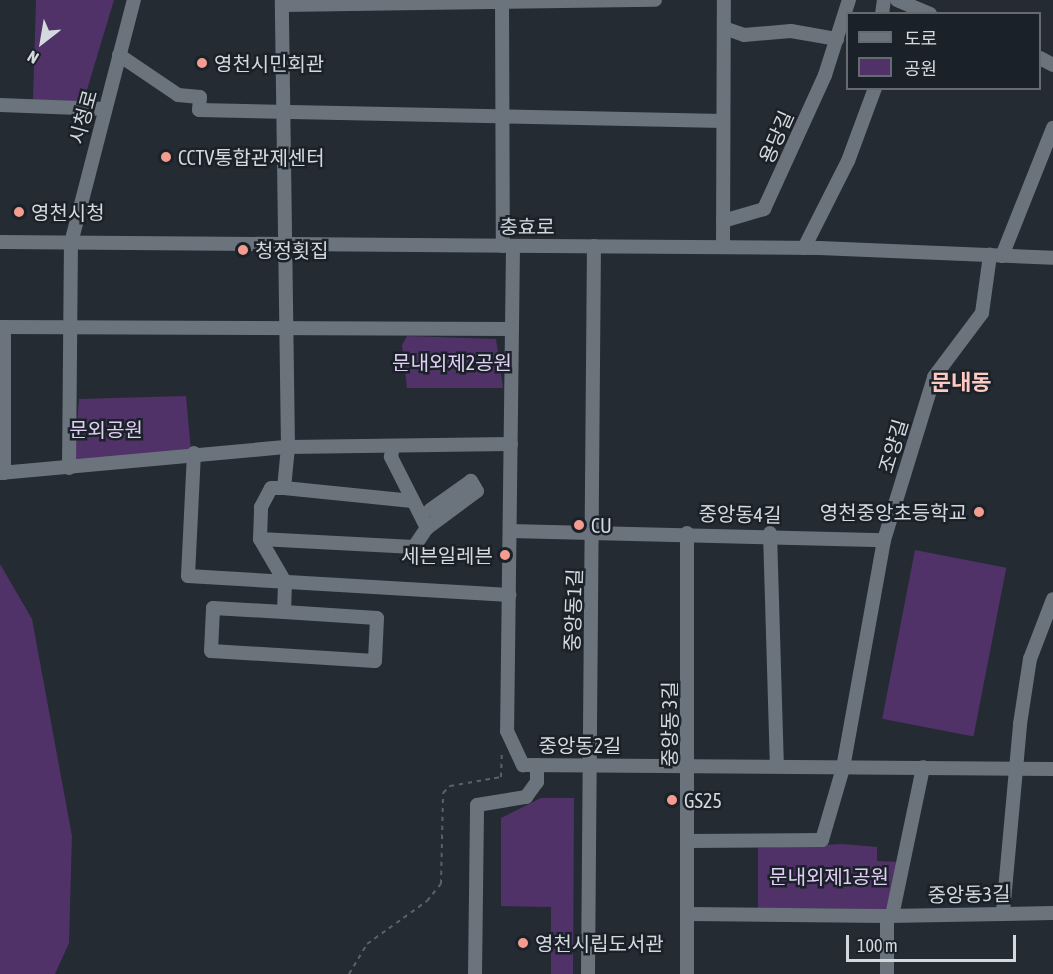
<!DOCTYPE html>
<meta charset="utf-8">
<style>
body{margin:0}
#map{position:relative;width:1053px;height:974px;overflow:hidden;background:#242b32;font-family:"Asap Condensed","Noto Sans KR",sans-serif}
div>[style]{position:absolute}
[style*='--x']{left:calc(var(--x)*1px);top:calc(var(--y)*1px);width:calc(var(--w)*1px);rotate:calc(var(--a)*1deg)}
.green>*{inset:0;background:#503268;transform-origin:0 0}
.path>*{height:2px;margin-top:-1px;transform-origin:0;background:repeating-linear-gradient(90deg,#5b6168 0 4.5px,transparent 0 9px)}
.minor>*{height:14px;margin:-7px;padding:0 7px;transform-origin:7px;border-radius:7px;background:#6b737c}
.dots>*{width:16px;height:16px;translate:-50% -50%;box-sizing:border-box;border:3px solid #1b2128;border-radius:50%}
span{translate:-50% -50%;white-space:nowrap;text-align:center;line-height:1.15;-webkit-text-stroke:5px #1b2128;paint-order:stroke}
.poi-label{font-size:20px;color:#d4d9de}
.left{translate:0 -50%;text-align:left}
.right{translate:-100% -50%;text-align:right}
.street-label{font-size:20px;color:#d4d9de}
.park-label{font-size:20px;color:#e1cef4}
.quarter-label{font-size:22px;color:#fdc9c1;font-weight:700}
.legend{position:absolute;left:846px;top:12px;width:195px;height:78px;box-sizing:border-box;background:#1b2128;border:2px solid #656b71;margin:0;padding:8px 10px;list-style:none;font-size:18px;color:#d4d9de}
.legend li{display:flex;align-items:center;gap:12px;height:30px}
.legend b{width:30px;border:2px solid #656b71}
.north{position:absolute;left:12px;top:12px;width:60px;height:60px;-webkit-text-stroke:4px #1b2128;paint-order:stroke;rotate:211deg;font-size:16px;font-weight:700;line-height:24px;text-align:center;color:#d4d9de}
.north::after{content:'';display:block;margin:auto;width:21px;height:27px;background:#d4d9de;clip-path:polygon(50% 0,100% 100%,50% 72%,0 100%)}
.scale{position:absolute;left:846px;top:935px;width:170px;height:27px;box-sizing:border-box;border:3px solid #d4d9de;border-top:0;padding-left:8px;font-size:18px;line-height:21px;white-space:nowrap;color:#d4d9de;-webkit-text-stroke:4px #1b2128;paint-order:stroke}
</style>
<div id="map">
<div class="green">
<i style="clip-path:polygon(36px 0,114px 0,83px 103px,33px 101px)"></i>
<i style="clip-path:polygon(407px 336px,496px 339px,503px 388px,407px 388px,402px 345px)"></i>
<i style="clip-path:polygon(186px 396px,191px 451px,74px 464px,79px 399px)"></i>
<i style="left:915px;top:550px;width:93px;height:172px;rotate:11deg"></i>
<i style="clip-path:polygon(0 564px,32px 619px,72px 836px,69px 943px,55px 974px,0 974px)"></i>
<i style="clip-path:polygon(541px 798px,574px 798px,573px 974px,551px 974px,551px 907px,501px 906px,501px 818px)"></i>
<i style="clip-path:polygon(843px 844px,877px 847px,877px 861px,900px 862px,890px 909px,758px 908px,758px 848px)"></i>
</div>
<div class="path">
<i style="--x:349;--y:974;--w:35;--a:-59"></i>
<i style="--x:367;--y:944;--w:74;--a:-35.6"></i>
<i style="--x:427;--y:901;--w:22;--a:-51"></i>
<i style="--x:441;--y:884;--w:91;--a:-88.7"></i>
<i style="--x:443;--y:793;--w:10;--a:-45"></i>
<i style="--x:450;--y:786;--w:52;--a:-10"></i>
<i style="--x:501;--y:777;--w:27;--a:-88"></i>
</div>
<div class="minor">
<i style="--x:502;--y:0;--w:246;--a:89.8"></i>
<i style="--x:897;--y:0;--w:36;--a:23"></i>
<i style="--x:282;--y:5;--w:373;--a:-0.8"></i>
<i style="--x:882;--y:14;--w:14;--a:-82"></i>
<i style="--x:724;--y:28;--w:21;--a:19"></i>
<i style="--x:744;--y:35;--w:47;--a:-4.9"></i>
<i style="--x:791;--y:31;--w:47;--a:9.9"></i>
<i style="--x:119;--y:55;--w:71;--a:34.1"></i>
<i style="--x:178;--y:95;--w:22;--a:5"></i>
<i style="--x:200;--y:97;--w:13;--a:94"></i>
<i style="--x:199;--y:110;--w:524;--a:1.2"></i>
<i style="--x:1040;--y:58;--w:15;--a:28"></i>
<i style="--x:0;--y:105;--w:105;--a:2.2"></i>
<i style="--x:723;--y:221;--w:43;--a:-16.3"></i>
<i style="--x:764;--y:209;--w:147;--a:-65.5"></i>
<i style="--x:825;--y:75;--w:79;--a:-72.3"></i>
<i style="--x:0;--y:242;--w:819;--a:0.42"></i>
<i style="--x:819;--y:248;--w:234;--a:2.4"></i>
<i style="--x:513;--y:246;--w:485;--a:90.7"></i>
<i style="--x:507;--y:731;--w:38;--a:65"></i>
<i style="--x:523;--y:765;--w:530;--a:0.43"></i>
<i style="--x:723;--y:247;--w:247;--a:-89.8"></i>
<i style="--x:804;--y:248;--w:97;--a:-63.2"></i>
<i style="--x:848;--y:161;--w:78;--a:-69.7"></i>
<i style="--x:1002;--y:256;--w:138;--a:-68.3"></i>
<i style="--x:0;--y:327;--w:512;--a:0.22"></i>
<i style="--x:4;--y:327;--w:146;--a:90"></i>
<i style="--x:194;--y:453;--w:123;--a:92.8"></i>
<i style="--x:188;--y:576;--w:322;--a:3.4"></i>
<i style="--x:69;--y:468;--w:225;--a:-89.5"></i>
<i style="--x:71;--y:243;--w:251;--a:-75.5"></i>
<i style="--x:0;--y:473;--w:289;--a:-5.2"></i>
<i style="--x:288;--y:447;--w:447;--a:-90.8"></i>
<i style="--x:284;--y:488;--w:129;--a:5.8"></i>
<i style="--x:427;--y:528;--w:62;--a:-36.5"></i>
<i style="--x:477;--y:491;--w:12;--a:-121"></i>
<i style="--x:471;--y:481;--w:50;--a:144.7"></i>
<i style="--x:510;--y:531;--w:374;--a:1.4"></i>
<i style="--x:770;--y:533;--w:233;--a:88.3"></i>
<i style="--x:260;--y:539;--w:154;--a:3"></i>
<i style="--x:414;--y:547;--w:23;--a:-56"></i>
<i style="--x:427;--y:528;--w:80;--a:-116.9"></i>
<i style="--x:391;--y:457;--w:11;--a:-80"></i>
<i style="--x:284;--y:612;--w:93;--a:3.7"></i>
<i style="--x:377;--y:618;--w:43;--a:92.7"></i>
<i style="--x:375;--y:661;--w:164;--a:-176.5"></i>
<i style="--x:211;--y:651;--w:43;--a:-87.3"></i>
<i style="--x:213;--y:608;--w:71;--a:3.2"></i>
<i style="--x:284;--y:612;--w:30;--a:-88"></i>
<i style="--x:285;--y:582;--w:50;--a:-120.2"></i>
<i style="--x:260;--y:539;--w:32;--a:-88"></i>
<i style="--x:261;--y:507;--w:21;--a:-62"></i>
<i style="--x:271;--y:488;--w:13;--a:0"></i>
<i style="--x:284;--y:488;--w:41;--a:-84.4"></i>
<i style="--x:288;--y:447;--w:223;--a:-0.8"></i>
<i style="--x:689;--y:841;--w:133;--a:-0.4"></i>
<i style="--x:822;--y:840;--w:75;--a:-73.7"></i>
<i style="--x:843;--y:768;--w:232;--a:-79.8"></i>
<i style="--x:884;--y:540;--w:170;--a:-72.9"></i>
<i style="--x:934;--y:377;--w:80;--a:-53.1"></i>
<i style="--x:982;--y:313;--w:59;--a:-82.1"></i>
<i style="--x:1003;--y:912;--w:189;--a:-84.8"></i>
<i style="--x:1020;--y:724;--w:66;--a:-81.3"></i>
<i style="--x:1030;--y:659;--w:64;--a:-69"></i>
<i style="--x:689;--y:914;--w:198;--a:0.6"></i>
<i style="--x:892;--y:916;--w:152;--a:-78.2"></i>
<i style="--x:475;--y:974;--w:169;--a:-89.3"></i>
<i style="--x:477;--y:805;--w:50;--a:-9.3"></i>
<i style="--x:526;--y:797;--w:19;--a:-54"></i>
<i style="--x:537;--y:782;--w:17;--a:-90"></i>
<i style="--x:588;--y:974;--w:728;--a:-89.53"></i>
<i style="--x:687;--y:974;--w:441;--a:-90"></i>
<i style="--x:887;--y:974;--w:58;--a:-90"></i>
<i style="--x:887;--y:916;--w:166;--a:-1"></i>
</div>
<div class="dots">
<i style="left:202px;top:63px;background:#f59c90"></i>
<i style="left:166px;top:157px;background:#f59c90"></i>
<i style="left:19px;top:212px;background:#f59c90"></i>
<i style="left:243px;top:250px;background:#f59c90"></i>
<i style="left:979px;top:512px;background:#f59c90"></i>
<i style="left:579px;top:525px;background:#f59c90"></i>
<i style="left:505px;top:555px;background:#f59c90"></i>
<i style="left:672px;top:800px;background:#f59c90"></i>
<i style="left:523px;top:943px;background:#f59c90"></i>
</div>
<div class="poi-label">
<span class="left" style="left:214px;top:63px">영천시민회관</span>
<span class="left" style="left:178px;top:157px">CCTV통합관제센터</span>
<span class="left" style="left:31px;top:212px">영천시청</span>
<span class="left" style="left:255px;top:250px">청정횟집</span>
<span class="right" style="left:967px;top:512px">영천중앙초등학교</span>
<span class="left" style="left:591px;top:525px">CU</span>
<span class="right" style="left:493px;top:555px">세븐일레븐</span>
<span class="left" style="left:684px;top:800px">GS25</span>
<span class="left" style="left:535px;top:943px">영천시립도서관</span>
</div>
<div class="street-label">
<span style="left:83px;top:117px;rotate:-75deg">시청로</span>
<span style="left:776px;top:137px;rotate:-66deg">용당길</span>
<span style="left:527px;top:226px">충효로</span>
<span style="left:893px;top:446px;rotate:-73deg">조양길</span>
<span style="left:740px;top:514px;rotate:1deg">중앙동4길</span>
<span style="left:573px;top:610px;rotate:-88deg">중앙동1길</span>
<span style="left:669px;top:724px;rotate:-90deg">중앙동 3길</span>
<span style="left:580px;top:745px">중앙동2길</span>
<span style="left:969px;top:894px;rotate:-1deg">중앙동3길</span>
</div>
<div class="park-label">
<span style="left:452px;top:362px">문내외제2공원</span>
<span style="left:106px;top:429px">문외공원</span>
<span style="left:829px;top:876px">문내외제1공원</span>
</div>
<div class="quarter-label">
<span style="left:961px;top:383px">문내동</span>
</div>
<ul class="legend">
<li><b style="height:8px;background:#6b737c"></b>도로</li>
<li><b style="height:16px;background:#503268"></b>공원</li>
</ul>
<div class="north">N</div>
<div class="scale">100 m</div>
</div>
